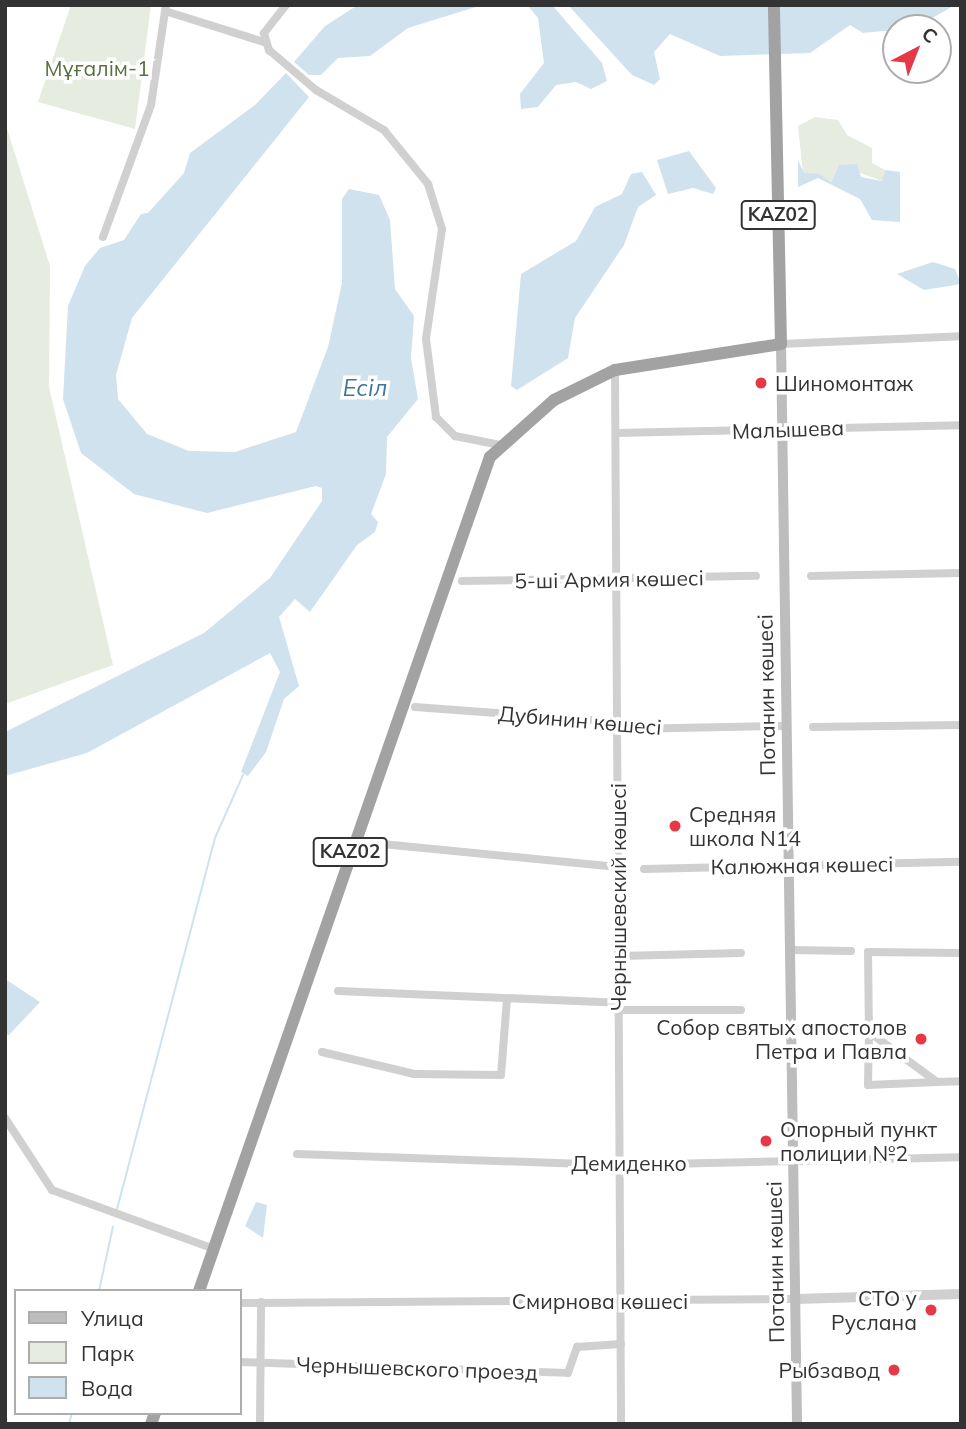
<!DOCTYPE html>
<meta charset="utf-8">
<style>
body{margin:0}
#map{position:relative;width:966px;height:1429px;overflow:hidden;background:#fff;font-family:Mulish,sans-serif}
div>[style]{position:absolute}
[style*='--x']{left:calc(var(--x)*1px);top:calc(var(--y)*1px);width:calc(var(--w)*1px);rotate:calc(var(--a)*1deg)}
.green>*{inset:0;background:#e6ecdf}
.water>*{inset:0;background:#cfe2ee}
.stream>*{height:2px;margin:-1px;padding:0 1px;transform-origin:1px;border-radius:1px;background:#cfe2ee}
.minor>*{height:8px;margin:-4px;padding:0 4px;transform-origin:4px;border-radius:4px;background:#d0d0d0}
.tertiary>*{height:10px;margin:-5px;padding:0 5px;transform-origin:5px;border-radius:5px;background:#d0d0d0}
.secondary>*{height:10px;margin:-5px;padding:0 5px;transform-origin:5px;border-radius:5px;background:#bdbdbd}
.trunk>*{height:12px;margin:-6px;padding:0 6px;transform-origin:6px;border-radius:6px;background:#a2a2a2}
.dots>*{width:19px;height:19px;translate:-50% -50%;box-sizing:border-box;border:4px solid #fff;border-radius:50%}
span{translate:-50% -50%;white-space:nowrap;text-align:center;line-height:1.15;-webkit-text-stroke:7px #fff;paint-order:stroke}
.shield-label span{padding:2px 5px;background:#fff;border:2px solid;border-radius:5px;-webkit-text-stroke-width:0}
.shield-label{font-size:19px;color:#333;font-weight:700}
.park-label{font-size:21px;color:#56703f}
.poi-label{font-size:21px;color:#333}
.left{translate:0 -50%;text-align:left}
.right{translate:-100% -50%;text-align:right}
.street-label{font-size:21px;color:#333}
.water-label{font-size:23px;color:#3f7597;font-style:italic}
.frame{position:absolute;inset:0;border:7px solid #333;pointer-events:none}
.legend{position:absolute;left:14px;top:1289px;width:228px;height:126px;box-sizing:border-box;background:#fff;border:2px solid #adadad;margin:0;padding:9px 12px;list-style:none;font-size:21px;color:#333}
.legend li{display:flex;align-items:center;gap:14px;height:35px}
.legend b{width:35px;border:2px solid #adadad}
.north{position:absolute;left:882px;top:14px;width:70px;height:70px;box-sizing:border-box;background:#fff;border:2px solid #adadad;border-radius:50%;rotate:42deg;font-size:19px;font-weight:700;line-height:28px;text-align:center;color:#333}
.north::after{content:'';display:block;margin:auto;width:24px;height:32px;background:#e63946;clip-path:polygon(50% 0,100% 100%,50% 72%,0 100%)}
</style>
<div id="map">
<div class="green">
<i style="clip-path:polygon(71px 5px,151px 5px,135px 129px,38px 102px)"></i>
<i style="clip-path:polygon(815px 117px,838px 120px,847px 135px,872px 148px,872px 163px,885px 170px,882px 181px,839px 165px,831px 182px,803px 173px,798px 126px)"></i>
<i style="clip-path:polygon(5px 122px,50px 266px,49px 387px,113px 665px,5px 704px)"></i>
</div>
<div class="water">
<i style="clip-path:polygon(358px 5px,482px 5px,408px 28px,370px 56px,338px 58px,321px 75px,309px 75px,294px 62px,325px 26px)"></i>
<i style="clip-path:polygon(527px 5px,552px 5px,602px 63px,607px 81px,591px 89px,576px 82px,556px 85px,538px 107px,521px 109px,520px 94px,544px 63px,538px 18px)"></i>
<i style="clip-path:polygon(568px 5px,955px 5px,915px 28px,863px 33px,850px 25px,810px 53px,720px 56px,670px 34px,654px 52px,660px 79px,654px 85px,632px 75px)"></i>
<i style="clip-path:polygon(286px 73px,309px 97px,132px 318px,116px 375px,118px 399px,147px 434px,189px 451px,235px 452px,296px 432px,328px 347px,342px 283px,342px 199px,349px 189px,379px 195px,390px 220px,395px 289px,414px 316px,411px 358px,418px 399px,387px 437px,386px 474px,371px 514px,378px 522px,375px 532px,357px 545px,310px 612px,295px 599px,279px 617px,299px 686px,284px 699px,266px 752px,248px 776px,241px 772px,280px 672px,270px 653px,87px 753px,5px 776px,5px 732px,204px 633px,270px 578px,322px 501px,322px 488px,316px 486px,207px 513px,134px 494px,81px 453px,63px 399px,68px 306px,85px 266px,100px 248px,124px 240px,141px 214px,148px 213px,184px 173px,190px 153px,255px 105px)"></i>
<i style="clip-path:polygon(689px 151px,716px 188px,713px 194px,693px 188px,668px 194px,657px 160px)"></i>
<i style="clip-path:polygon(798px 160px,804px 173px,819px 174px,831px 182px,839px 165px,857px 164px,861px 177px,882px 181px,885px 170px,900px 172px,900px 222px,872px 220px,860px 199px,818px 178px,798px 187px)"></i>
<i style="clip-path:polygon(642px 172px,656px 195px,638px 207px,624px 245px,575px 318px,568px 358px,517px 390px,511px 386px,521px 274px,576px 241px,595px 207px,622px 194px,631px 174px)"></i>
<i style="clip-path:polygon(933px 262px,955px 269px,961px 284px,924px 290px,897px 274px)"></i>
<i style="clip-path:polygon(5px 979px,40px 1002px,9px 1035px,5px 1034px)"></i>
<i style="clip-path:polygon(256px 1202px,267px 1205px,263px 1238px,245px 1226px)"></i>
</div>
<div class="stream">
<i style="--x:117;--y:1209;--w:384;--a:-75.2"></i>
<i style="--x:215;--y:838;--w:69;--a:-66"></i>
<i style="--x:99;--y:1291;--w:66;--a:-77.8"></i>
<i style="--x:69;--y:1424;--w:11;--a:-75"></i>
</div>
<div class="minor">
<i style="--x:286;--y:5;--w:36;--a:128"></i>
<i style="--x:264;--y:33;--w:18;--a:74"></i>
<i style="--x:269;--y:50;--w:62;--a:40.4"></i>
<i style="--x:316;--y:90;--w:79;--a:30.5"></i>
<i style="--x:384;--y:130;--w:70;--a:50.8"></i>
<i style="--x:428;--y:184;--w:47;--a:72.7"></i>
<i style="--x:442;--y:229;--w:111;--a:98.3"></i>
<i style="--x:426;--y:339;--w:79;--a:82.7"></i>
<i style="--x:436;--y:417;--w:27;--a:45"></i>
<i style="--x:455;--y:436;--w:46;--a:11.3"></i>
<i style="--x:165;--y:11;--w:104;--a:17.4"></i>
<i style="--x:103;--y:237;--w:140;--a:-70"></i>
<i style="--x:151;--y:105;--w:101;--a:-81.5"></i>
<i style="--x:781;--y:344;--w:180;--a:-2.5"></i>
<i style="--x:615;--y:370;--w:1054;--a:89.67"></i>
<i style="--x:616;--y:433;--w:345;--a:-1.3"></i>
<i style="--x:811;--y:576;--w:150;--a:-1.1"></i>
<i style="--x:462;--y:581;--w:294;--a:-1"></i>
<i style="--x:415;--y:707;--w:203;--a:4.2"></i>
<i style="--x:617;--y:722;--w:12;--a:35"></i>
<i style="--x:627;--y:729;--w:160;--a:-1.1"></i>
<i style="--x:813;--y:727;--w:148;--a:-0.8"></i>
<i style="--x:372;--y:843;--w:247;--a:5.6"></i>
<i style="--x:644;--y:869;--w:317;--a:-1.3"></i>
<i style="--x:790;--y:950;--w:61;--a:0.9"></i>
<i style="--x:961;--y:953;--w:93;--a:-179.4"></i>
<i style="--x:868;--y:952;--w:80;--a:89.3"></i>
<i style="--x:869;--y:1032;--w:84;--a:36.3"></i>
<i style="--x:937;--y:1082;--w:24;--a:-2"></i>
<i style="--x:619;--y:956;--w:122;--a:-1.4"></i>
<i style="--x:338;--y:991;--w:281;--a:2.4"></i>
<i style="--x:619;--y:1010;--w:122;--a:0"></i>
<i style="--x:869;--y:1032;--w:53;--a:91.1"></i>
<i style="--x:868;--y:1085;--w:69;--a:-2.5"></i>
<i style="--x:322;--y:1052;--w:95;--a:13.4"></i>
<i style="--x:414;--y:1074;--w:87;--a:0.7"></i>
<i style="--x:501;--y:1075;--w:76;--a:-85.5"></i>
<i style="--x:5;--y:1118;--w:86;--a:56.9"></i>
<i style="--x:52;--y:1190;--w:172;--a:20"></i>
<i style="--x:297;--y:1154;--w:323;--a:2"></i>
<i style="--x:620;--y:1165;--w:341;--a:-1.3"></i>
<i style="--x:240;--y:1303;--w:556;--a:-0.41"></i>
<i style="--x:240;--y:1362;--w:328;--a:1.9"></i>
<i style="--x:568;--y:1373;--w:28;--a:-71"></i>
<i style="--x:577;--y:1347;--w:44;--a:-3.9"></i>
<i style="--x:260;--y:1424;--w:122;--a:-89.5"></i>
</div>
<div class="tertiary">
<i style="--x:796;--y:1299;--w:165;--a:-1.7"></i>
</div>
<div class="secondary">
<i style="--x:781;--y:344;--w:1080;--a:89.15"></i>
</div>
<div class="trunk">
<i style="--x:199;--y:1291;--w:883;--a:-70.77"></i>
<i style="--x:490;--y:457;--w:86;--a:-41.7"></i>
<i style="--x:554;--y:400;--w:68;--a:-26.2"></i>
<i style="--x:615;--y:370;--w:168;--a:-8.9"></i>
<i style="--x:781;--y:344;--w:339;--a:-91.2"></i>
<i style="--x:151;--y:1424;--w:12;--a:-70"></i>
</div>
<div class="dots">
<i style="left:761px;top:383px;background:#e63946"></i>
<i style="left:675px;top:826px;background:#e63946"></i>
<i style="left:921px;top:1039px;background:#e63946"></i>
<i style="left:766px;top:1141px;background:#e63946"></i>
<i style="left:931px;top:1310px;background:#e63946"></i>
<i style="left:894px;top:1370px;background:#e63946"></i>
</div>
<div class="shield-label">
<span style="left:778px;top:215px">KAZ02</span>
<span style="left:350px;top:852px">KAZ02</span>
</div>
<div class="park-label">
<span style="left:97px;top:68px">Мұғалім-1</span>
</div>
<div class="poi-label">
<span class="left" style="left:775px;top:383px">Шиномонтаж</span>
<span class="left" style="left:689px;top:826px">Средняя<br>школа N14</span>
<span class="right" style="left:907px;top:1039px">Собор святых апостолов<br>Петра и Павла</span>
<span class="left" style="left:780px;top:1141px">Опорный пункт<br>полиции №2</span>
<span class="right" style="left:917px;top:1310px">СТО у<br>Руслана</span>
<span class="right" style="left:880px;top:1370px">Рыбзавод</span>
</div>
<div class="street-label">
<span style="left:788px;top:429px;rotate:-2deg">Малышева</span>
<span style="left:609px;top:579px;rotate:-1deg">5-ші Армия көшесі</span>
<span style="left:766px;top:695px;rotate:-91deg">Потанин көшесі</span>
<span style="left:580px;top:720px;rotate:5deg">Дубинин көшесі</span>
<span style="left:802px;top:865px;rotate:-1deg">Калюжная көшесі</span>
<span style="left:618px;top:897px;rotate:-90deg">Чернышевский көшесі</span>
<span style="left:629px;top:1163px">Демиденко</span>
<span style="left:775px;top:1262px;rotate:-91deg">Потанин көшесі</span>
<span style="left:600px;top:1301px">Смирнова көшесі</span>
<span style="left:417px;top:1368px;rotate:2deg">Чернышевского проезд</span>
</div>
<div class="water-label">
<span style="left:365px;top:388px">Есіл</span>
</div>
<div class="frame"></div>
<ul class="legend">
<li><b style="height:9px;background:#bdbdbd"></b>Улица</li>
<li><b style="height:19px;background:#e6ecdf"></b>Парк</li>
<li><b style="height:19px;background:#cfe2ee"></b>Вода</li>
</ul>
<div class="north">С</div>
</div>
